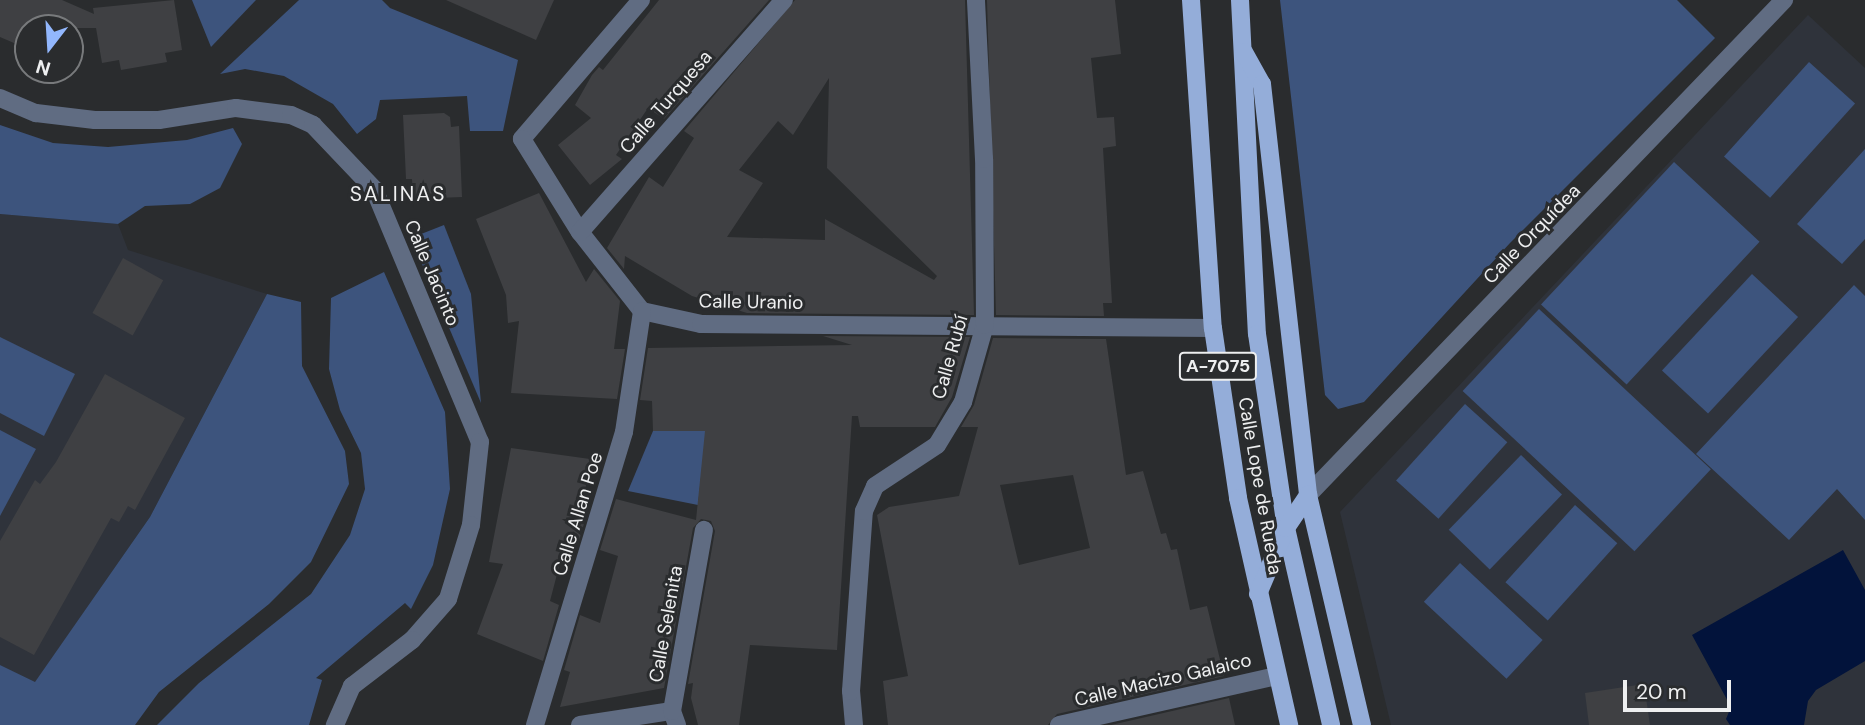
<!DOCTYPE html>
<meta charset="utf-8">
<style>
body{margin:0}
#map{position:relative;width:1865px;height:725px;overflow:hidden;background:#2a2c2e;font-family:"DM Sans",sans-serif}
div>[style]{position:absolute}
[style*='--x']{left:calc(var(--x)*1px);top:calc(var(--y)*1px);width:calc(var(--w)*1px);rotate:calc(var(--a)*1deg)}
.built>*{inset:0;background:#2f333b}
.green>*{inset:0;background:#3d547d;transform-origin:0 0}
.water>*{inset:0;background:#02133b}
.building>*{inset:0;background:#3f4043;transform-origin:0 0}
.minor>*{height:18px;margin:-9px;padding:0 9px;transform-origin:9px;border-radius:9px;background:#606c82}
.major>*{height:18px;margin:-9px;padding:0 9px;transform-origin:9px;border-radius:9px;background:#94add9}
span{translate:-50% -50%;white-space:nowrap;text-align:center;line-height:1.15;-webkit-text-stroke:6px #2a2c2e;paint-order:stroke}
.shield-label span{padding:2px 5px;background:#2a2c2e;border:2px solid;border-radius:5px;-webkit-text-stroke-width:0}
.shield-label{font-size:18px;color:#eeeff0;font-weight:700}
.street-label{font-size:19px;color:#eeeff0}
.neighbourhood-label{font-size:21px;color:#eeeff0;letter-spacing:2px}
.north{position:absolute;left:14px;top:14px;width:70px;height:70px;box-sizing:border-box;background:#2a2c2e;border:2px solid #787a7c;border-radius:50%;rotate:197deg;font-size:19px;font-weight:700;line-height:28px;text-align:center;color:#eeeff0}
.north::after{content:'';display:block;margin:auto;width:24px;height:32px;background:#92b7fd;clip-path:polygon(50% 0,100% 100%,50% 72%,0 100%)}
.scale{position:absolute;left:1623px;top:680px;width:108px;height:32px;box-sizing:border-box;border:4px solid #eeeff0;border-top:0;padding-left:9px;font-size:21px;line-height:24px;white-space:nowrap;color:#eeeff0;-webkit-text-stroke:5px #2a2c2e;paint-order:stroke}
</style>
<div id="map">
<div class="built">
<i style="clip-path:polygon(1808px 15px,1865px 68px,1865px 725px,1391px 725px,1340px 512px)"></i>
<i style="clip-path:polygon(0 214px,118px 224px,128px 250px,267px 294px,150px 517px,35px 683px,0 665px)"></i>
</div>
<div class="green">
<i style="clip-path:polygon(192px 0,256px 0,211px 47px)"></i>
<i style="clip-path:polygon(299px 0,382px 0,390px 8px,518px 60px,503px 131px,470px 131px,467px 96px,380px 100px,376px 119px,357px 134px,333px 104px,284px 76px,245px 69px,220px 74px)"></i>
<i style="clip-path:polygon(1280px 0,1677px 0,1715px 38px,1510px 243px,1364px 402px,1338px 409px,1325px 395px)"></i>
<i style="left:1809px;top:62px;width:62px;height:127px;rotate:42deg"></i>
<i style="clip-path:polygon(0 125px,53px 143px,108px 147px,187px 140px,233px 128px,242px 144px,220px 188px,190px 204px,145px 206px,118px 224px,0 214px)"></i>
<i style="clip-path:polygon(1865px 149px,1865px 239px,1842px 264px,1797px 224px)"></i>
<i style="left:1674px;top:162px;width:117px;height:195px;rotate:43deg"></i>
<i style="clip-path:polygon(444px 225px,471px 294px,481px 403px,411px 238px)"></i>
<i style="clip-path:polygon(384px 272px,445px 412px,450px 489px,433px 565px,411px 609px,405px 603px,316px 678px,322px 680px,309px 725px,157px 725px,199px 683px,311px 594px,350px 535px,365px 489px,361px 453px,340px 410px,329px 369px,331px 298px)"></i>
<i style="left:1752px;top:274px;width:63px;height:132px;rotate:43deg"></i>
<i style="clip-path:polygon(1854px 285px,1865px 296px,1865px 520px,1837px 489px,1789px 540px,1696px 454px)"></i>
<i style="clip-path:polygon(267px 294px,301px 302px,302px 366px,345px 451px,349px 484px,311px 562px,269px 604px,159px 692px,135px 725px,0 725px,0 665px,35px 682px,150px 517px)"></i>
<i style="left:1539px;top:309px;width:235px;height:112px;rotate:43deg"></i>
<i style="clip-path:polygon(0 337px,75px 374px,44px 436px,0 413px)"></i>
<i style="left:1465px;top:404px;width:57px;height:103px;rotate:42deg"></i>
<i style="clip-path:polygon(0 430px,36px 449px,0 516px)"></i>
<i style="clip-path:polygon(653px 431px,706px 431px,698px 505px,628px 491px)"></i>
<i style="left:1521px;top:455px;width:57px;height:104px;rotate:44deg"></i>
<i style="left:1575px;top:505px;width:57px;height:104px;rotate:42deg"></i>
<i style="left:1460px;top:563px;width:113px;height:53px;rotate:43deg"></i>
</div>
<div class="water">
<i style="clip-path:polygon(1843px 550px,1865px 590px,1865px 661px,1816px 690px,1808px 701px,1804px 725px,1730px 725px,1726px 719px,1731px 707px,1692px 635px)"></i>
</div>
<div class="building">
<i style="clip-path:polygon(0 0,62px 0,94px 14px,93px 8px,174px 0,182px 50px,165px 53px,167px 62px,121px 70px,119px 60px,102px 63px,96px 28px,28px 28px,28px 49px,0 37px)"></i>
<i style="clip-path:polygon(446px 0,554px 0,536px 40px)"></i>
<i style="clip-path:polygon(659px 0,769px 0,664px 119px,648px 108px,616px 155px,622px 159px,590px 185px,558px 145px,591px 118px,575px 105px,592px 75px,599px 67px,603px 70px)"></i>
<i style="clip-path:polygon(evenodd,795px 0,965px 0,974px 315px,747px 313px,692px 296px,625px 256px,624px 269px,607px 248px,649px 177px,663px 187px,694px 138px,684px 131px,795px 0,829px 78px,827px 168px,937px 276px,934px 280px,825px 219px,825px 240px,727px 237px,763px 183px,739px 170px,778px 121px,793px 135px,829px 78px)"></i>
<i style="clip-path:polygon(987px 0,1115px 0,1121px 54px,1091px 58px,1097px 118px,1114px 117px,1116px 146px,1103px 148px,1112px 303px,1103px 303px,1104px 316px,996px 315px)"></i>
<i style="clip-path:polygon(444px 113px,450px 117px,451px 127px,459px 126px,462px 197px,413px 199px,412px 179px,406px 179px,403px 115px)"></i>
<i style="clip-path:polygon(539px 193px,586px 282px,594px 269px,620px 301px,614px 349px,625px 349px,617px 399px,511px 393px,519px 321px,508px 323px,506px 295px,476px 219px)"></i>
<i style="left:123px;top:258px;width:46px;height:63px;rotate:29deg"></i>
<i style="clip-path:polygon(823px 336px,970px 337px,952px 397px,935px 427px,860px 427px,858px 416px,852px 416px,837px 650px,750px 645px,739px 725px,698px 725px,691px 698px,693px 683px,688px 684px,715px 531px,711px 521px,701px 519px,693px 528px,664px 688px,560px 707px,570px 672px,564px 670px,580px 615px,600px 623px,618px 556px,600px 550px,616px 499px,696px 520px,705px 431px,653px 431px,652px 401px,640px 400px,648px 348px,852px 345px)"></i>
<i style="clip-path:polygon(evenodd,993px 338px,1106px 339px,1126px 475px,1143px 471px,1161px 534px,1166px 533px,1171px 550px,1177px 549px,1190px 610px,1207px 606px,1224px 676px,1057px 714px,1048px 725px,888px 725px,883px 681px,908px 676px,877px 515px,889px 507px,959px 496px,978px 427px,961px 427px,974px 405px,993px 338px,1073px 475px,1090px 548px,1019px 565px,1000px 485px,1073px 475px)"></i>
<i style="clip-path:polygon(105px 374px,185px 418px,135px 510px,128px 506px,119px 522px,111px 518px,34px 655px,0 637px,0 541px,35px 480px,40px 484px,56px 462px)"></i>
<i style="clip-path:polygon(511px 448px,590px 459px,585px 491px,593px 493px,578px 544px,566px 540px,550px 601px,559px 605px,543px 661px,477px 634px,503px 564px,489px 562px)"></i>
<i style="clip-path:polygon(1644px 684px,1650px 725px,1589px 725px,1585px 693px)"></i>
<i style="clip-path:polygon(1229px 698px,1235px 725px,1111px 725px)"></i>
</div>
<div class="minor">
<i style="--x:641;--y:0;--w:183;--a:130.6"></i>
<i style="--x:522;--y:139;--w:110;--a:58.1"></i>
<i style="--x:580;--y:232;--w:100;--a:51.9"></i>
<i style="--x:642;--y:311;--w:60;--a:12.4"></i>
<i style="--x:701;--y:324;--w:512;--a:0.45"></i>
<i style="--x:0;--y:98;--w:39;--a:23"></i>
<i style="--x:36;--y:113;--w:59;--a:6.8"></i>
<i style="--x:95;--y:120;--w:64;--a:0"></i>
<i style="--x:159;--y:120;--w:78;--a:-8.9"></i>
<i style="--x:236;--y:108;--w:55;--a:7.3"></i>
<i style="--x:291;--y:115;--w:24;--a:24"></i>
<i style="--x:313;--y:125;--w:88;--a:46.4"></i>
<i style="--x:374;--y:189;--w:274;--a:67.3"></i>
<i style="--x:480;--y:442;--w:83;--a:96.2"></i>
<i style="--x:471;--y:525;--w:77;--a:107.3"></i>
<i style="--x:448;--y:599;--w:55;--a:131.3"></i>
<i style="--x:412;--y:640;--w:76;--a:142.5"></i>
<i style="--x:352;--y:686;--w:43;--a:113.6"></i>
<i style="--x:580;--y:232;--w:309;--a:-48.7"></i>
<i style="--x:1308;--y:495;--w:687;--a:-46.12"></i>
<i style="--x:535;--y:725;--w:306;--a:-73.1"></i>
<i style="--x:624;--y:432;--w:122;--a:-81.5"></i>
<i style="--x:580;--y:725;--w:93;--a:-8.7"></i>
<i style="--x:677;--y:725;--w:15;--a:-110"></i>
<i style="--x:672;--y:711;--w:184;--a:-80"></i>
<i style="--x:854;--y:725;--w:34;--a:-95"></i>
<i style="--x:851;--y:691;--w:180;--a:-85.9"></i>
<i style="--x:864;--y:511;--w:27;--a:-66"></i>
<i style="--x:875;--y:486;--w:74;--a:-33.5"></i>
<i style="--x:937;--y:445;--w:50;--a:-58.8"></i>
<i style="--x:963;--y:402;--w:80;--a:-74.1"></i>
<i style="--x:985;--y:325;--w:166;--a:-90.3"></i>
<i style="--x:984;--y:159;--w:159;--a:-92.9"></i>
<i style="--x:1059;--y:725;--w:223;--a:-12.7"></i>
</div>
<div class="major">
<i style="--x:1191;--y:0;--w:329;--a:86.2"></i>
<i style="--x:1213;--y:328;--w:172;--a:81.6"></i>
<i style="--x:1238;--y:498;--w:233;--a:77.3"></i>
<i style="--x:1240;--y:0;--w:334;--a:87.1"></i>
<i style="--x:1257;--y:334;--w:196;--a:81.5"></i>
<i style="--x:1286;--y:528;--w:202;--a:77.1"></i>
<i style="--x:1244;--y:52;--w:37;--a:61"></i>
<i style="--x:1262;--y:84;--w:414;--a:83.6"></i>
<i style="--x:1308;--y:495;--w:236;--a:76.8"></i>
<i style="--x:1258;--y:594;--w:72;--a:-67"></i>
<i style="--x:1286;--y:528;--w:40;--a:-56"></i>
</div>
<div class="shield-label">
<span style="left:1218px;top:366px">A-7075</span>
</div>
<div class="street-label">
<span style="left:666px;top:102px;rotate:-49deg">Calle Turquesa</span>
<span style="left:1532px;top:234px;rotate:-46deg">Calle Orquídea</span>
<span style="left:432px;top:273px;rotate:67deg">Calle Jacinto</span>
<span style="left:751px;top:302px;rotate:1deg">Calle Uranio</span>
<span style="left:950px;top:357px;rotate:-74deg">Calle Rubí</span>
<span style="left:1260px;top:486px;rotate:80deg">Calle Lope de Rueda</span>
<span style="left:578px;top:514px;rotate:-73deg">Calle Allan Poe</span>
<span style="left:666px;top:624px;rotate:-80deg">Calle Selenita</span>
<span style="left:1163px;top:680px;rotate:-13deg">Calle Macizo Galaico</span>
</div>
<div class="neighbourhood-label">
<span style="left:398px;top:194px">SALINAS</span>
</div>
<div class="north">N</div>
<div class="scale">20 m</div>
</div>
